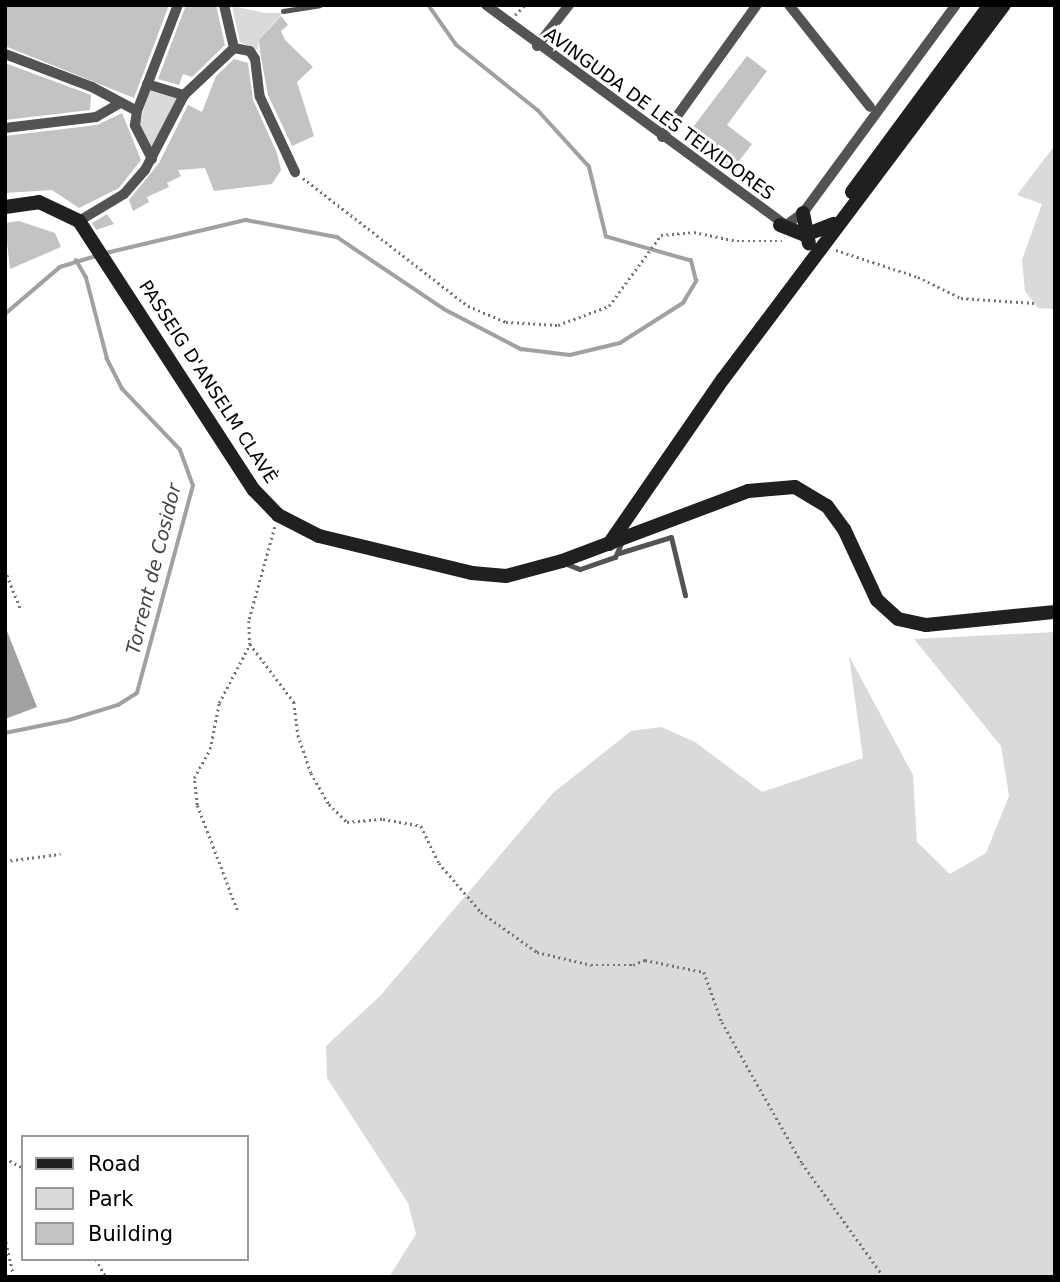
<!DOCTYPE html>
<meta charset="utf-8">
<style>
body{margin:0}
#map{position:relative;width:1060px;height:1282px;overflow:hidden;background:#fff;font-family:"DejaVu Sans",sans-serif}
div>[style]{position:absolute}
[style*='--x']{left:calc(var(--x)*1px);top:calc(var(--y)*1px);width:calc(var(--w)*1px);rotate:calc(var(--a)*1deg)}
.green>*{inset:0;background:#dadada}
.water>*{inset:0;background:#a1a1a1}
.stream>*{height:3.5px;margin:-1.75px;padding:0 1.75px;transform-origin:1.75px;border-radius:1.75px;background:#a1a1a1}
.building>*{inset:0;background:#c3c3c3}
.path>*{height:2.5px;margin-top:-1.25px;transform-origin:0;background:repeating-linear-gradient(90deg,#757575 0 2px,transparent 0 5.5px)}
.lane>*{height:5px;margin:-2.5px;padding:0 2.5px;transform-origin:2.5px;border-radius:2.5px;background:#535353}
.street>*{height:10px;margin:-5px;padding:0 5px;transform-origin:5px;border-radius:5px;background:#535353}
.secondary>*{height:14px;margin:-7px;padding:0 7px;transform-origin:7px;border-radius:7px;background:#202020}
span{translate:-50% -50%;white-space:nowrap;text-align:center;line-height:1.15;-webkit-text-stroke:6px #fff;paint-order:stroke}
.street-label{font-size:18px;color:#000}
.water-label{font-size:19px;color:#424242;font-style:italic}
.frame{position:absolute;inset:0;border:7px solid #000;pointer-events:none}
.legend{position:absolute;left:21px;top:1135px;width:228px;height:126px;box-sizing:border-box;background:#fff;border:2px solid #999;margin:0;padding:9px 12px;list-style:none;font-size:21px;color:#000}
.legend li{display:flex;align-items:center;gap:14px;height:35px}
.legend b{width:35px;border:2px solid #999}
</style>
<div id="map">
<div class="green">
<i style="clip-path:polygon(232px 6px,266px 13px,283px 13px,259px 40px,258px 50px,240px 42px)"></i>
<i style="clip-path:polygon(150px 88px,178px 97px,151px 150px,139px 125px)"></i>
<i style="clip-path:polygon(1055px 145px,1055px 309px,1038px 308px,1025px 291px,1022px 260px,1042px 204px,1017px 195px)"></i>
<i style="clip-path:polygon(1055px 632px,1055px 1277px,389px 1277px,416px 1234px,408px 1203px,327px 1078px,326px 1046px,380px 996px,553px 793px,631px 731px,661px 727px,695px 742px,762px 792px,863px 758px,849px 656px,913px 775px,917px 842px,950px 874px,986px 853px,1009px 796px,1001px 746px,914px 639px)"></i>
</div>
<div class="water">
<i style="clip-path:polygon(5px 626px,37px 707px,5px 719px)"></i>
</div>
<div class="stream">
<i style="--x:106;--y:253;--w:144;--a:-13.3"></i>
<i style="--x:246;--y:220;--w:93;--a:10.6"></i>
<i style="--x:337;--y:237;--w:129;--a:33.9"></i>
<i style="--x:444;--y:309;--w:87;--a:27.5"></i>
<i style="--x:521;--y:349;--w:49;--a:7"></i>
<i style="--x:570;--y:355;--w:51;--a:-13.5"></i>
<i style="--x:620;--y:343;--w:75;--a:-32.4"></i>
<i style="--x:683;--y:303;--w:26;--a:-59"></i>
<i style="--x:696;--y:281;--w:21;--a:-104"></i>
<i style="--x:691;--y:261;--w:88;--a:-164.2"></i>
<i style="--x:606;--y:237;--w:72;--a:-103.7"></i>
<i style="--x:589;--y:167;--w:76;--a:-132.3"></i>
<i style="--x:538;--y:111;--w:105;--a:-141.2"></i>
<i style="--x:456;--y:45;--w:49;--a:-125"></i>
<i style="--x:5;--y:314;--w:72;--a:-40.5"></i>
<i style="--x:60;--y:267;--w:38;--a:-17"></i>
<i style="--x:5;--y:733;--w:65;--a:-11.5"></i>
<i style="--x:69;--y:720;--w:51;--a:-17"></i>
<i style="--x:118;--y:705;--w:22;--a:-32"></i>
<i style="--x:137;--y:693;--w:214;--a:-74.9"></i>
<i style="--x:193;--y:486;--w:38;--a:-110"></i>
<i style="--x:180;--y:450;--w:84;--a:-133.6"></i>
<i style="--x:122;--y:389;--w:34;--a:-117"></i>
<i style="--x:107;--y:359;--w:84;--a:-104.5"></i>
<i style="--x:86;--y:278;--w:20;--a:-120"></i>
</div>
<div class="building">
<i style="clip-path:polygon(5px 5px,169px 5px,134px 98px,5px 46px)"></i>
<i style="clip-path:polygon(186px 5px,216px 5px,225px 45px,192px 77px,183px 74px,179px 85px,158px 79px)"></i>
<i style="clip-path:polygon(281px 16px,288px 25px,281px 31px,285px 40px,313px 67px,297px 82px,314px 136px,292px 146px,268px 95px,260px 52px,259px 40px)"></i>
<i style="clip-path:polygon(747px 56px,767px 71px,727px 125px,752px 144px,730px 173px,684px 139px)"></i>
<i style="clip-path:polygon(234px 59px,248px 63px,253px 100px,277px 153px,281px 170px,272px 184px,214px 191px,205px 168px,178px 170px,181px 176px,167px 183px,169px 187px,147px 197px,149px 202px,133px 211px,129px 200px,159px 163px,188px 105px,202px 112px,216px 76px)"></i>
<i style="clip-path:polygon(5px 63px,91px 95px,90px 110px,5px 120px)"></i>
<i style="clip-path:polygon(122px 113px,141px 160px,119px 188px,79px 208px,52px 190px,5px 193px,5px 136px,97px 125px)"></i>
<i style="clip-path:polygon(107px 214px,114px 224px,96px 230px,92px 223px)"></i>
<i style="clip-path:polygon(19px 221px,55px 233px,61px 247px,10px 269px,5px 223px)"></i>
</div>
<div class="path">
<i style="--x:515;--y:15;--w:14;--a:-45"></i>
<i style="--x:303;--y:178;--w:209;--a:37.8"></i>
<i style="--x:468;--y:306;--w:41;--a:22.8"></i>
<i style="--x:506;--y:322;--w:52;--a:3.3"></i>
<i style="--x:558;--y:325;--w:54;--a:-20.4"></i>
<i style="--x:609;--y:306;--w:88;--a:-53.8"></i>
<i style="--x:661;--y:235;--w:33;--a:-5"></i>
<i style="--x:694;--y:232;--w:44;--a:11.8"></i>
<i style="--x:737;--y:241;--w:45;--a:0"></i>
<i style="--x:836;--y:250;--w:86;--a:18.2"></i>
<i style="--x:918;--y:277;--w:48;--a:26"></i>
<i style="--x:961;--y:298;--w:74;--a:3.9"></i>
<i style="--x:275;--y:527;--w:98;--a:105.5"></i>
<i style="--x:249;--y:621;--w:23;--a:88"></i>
<i style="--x:250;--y:644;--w:73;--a:52.8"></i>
<i style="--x:294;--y:702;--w:33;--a:83"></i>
<i style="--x:298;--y:735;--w:40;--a:71.1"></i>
<i style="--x:311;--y:773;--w:36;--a:60"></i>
<i style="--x:329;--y:804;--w:25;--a:45"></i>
<i style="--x:347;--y:822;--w:36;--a:-5"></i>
<i style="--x:383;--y:819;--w:39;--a:10"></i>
<i style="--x:421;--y:826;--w:41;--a:64.1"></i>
<i style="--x:439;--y:863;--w:65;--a:49.4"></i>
<i style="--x:481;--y:912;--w:69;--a:35.5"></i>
<i style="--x:537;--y:952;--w:56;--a:13.5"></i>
<i style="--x:591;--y:965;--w:42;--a:0"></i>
<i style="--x:633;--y:965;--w:13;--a:-23"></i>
<i style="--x:645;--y:960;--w:60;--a:11.5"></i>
<i style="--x:704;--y:972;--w:53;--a:70.2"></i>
<i style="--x:722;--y:1022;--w:162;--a:60.4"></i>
<i style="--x:802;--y:1163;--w:140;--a:54.3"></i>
<i style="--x:5;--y:570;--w:43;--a:68.2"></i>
<i style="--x:5;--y:861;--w:56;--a:-7.1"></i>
<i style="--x:237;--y:910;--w:112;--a:-110.9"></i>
<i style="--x:197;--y:805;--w:27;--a:-96"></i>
<i style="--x:194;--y:778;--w:33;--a:-61"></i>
<i style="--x:210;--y:749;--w:47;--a:-78.9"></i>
<i style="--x:219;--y:703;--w:67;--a:-62.3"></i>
<i style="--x:5;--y:1158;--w:21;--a:29"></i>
<i style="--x:5;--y:1237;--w:41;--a:77.3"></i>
<i style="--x:96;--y:1259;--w:21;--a:61"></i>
</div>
<div class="lane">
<i style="--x:283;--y:11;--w:37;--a:-9"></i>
<i style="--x:619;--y:553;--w:54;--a:-17.1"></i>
<i style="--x:671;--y:537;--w:60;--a:76.4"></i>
<i style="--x:564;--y:563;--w:17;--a:21"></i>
<i style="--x:580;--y:569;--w:37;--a:-19"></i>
<i style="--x:615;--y:557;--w:17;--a:-66"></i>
</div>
<div class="street">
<i style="--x:224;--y:5;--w:44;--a:76.9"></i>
<i style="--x:486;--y:5;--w:372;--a:36.3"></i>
<i style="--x:786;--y:225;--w:21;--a:-35"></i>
<i style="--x:803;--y:213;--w:258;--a:-53.7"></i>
<i style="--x:789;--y:5;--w:130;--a:51.5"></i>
<i style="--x:537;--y:46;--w:52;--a:-52"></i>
<i style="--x:234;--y:48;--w:16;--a:11"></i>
<i style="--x:250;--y:51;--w:9;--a:58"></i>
<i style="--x:255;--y:59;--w:38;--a:83"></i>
<i style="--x:260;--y:97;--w:83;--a:65"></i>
<i style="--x:5;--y:54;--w:93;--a:20.8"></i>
<i style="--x:92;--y:87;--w:51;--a:28.1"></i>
<i style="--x:147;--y:84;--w:39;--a:17"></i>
<i style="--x:5;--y:128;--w:92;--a:-6.9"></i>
<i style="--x:96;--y:117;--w:28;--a:-30"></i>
<i style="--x:662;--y:137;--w:163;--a:-54.3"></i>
<i style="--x:152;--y:159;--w:38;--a:-117"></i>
<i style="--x:135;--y:125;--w:14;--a:-82"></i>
<i style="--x:137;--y:111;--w:114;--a:-68.9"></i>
<i style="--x:79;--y:221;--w:52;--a:-31"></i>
<i style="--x:124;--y:194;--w:32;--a:-49"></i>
<i style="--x:145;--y:170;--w:85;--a:-62.5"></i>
<i style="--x:184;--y:95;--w:69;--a:-43.2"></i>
</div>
<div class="secondary">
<i style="--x:852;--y:192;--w:232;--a:-53.6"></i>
<i style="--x:5;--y:207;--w:34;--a:-8"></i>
<i style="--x:39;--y:202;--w:44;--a:25.4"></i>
<i style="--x:79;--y:221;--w:321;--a:57"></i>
<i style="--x:254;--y:490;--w:35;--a:46"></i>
<i style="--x:278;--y:515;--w:46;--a:27.1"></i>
<i style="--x:319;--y:536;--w:157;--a:13.6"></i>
<i style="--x:472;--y:573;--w:34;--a:5"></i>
<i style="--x:506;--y:576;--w:58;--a:-15"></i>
<i style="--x:562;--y:561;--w:199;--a:-20.6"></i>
<i style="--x:748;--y:491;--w:47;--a:-4.9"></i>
<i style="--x:795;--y:487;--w:37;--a:31"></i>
<i style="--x:827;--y:506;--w:29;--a:54"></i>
<i style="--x:844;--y:529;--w:78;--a:65.1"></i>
<i style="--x:877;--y:600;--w:28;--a:42"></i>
<i style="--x:898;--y:619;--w:29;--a:12"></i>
<i style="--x:926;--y:625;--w:130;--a:-5.8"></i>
<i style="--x:803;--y:213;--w:31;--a:79"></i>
<i style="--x:780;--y:225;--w:27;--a:22"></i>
<i style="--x:805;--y:235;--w:31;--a:-21"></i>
<i style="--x:609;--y:544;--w:201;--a:-55.4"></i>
<i style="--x:723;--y:379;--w:468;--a:-53.1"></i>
</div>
<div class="street-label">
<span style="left:659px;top:114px;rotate:36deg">AVINGUDA DE LES TEIXIDORES</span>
<span style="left:208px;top:382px;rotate:57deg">PASSEIG D'ANSELM CLAVÈ</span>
</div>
<div class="water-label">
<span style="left:154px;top:569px;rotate:-76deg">Torrent de Cosidor</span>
</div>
<div class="frame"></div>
<ul class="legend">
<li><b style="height:9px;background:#202020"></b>Road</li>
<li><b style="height:19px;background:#dadada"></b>Park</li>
<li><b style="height:19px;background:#c3c3c3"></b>Building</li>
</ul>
</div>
